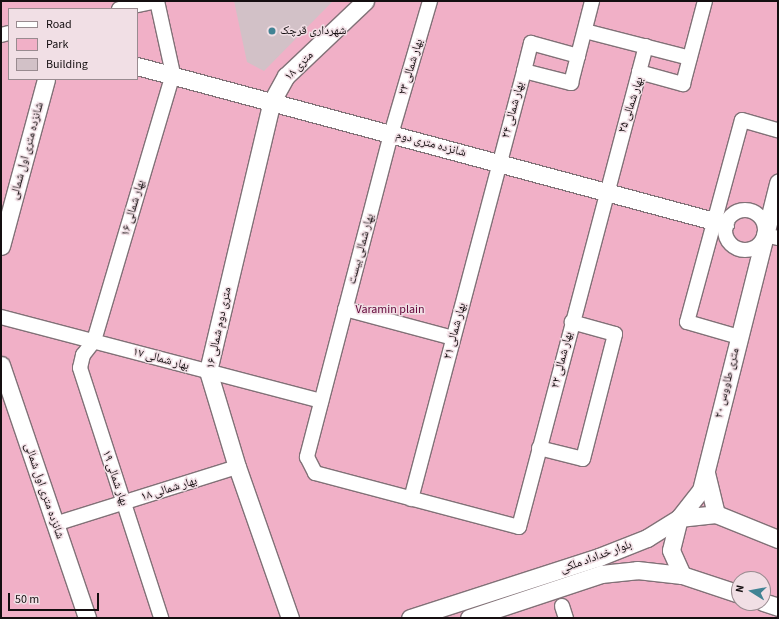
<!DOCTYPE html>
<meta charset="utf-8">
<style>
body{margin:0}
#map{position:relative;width:779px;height:619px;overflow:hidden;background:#f1dfe5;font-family:"Source Sans 3","Noto Naskh Arabic",sans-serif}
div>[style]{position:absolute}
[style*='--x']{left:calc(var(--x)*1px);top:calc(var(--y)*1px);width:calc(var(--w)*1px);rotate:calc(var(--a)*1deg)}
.green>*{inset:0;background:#f1b0c7}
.building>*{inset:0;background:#d2c1c7}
.roads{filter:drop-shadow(1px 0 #817177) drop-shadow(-1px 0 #817177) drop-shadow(0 1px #817177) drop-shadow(0 -1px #817177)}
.minor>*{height:14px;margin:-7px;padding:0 7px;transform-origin:7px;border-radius:7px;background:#fff}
.minor>.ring{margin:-7px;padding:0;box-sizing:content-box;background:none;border:14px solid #fff;border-radius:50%}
.tertiary>*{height:17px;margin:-8.5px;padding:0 8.5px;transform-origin:8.5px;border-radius:8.5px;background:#fff}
.dots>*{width:11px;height:11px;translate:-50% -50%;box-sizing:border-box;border:2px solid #f1dfe5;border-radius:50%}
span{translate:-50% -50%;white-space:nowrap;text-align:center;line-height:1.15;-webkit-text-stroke:3px #f1dfe5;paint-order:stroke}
.poi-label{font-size:12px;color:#140e10}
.left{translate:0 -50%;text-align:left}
.street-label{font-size:12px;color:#140e10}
.park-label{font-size:12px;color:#610337}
.frame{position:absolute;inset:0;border:2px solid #140e10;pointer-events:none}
.legend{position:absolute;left:8px;top:8px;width:130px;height:72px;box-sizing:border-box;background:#f1dfe5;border:1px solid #998b90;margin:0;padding:5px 7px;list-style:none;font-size:12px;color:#140e10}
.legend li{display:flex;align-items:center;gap:8px;height:20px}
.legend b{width:20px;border:1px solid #998b90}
.north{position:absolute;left:731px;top:571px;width:40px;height:40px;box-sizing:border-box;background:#f1dfe5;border:1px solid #998b90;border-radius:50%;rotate:281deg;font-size:11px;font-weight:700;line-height:16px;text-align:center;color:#140e10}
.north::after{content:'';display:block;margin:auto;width:14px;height:18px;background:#418394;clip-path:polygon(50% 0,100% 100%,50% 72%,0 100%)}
.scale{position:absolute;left:8px;top:593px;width:91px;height:18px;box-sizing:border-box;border:2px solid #140e10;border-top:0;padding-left:5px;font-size:12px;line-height:14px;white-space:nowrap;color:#140e10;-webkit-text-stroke:3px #f1dfe5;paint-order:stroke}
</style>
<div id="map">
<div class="green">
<i style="clip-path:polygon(evenodd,1px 1px,778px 1px,778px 618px,1px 618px,1px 1px,9px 9px,137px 9px,137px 79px,9px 79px,9px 9px,1px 1px,739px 579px,763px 579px,763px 603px,739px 603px,739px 579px)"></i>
</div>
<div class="building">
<i style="clip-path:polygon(234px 1px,333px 1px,264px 71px,247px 62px)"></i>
</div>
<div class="roads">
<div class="minor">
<i style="--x:157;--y:1;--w:75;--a:77.6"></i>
<i style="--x:173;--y:74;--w:278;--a:106.5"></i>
<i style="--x:94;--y:341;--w:18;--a:128"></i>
<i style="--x:83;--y:355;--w:13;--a:103"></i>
<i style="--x:80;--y:368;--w:263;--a:72"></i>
<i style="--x:430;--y:1;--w:139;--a:106.3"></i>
<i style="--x:391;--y:134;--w:334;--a:104.6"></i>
<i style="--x:307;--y:457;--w:18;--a:63"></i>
<i style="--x:315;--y:473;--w:211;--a:14.8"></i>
<i style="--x:519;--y:527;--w:471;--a:-75.2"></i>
<i style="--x:639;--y:72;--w:46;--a:15.3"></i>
<i style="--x:683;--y:84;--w:86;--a:-75.2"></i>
<i style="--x:119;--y:9;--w:38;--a:-12"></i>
<i style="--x:585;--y:31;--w:108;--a:14.4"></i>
<i style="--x:1;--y:35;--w:8;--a:-14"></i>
<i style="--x:524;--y:71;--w:29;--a:-76"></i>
<i style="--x:531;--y:43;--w:49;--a:15.5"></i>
<i style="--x:639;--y:72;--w:27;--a:-75"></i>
<i class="ring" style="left:725px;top:210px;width:26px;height:26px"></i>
<i style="--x:765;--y:235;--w:13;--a:13"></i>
<i style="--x:345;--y:309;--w:112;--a:15"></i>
<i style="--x:1;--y:317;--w:331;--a:14.7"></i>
<i style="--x:739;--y:337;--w:54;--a:-163.9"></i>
<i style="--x:687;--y:322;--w:209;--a:-74.8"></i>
<i style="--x:742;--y:120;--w:37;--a:16"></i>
<i style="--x:539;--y:448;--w:45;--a:14"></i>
<i style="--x:583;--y:459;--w:129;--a:-75.6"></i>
<i style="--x:615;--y:334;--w:45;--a:-164.4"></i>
<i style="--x:411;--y:499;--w:443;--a:-75.2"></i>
<i style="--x:524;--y:71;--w:49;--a:14.3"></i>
<i style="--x:571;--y:83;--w:85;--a:-75.6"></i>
<i style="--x:55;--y:524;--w:191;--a:-17.4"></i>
<i style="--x:562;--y:606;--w:13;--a:72"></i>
</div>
<div class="tertiary">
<i style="--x:137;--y:66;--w:609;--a:15.04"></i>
<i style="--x:1;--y:246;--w:173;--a:-74.9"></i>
<i style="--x:1;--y:365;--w:267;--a:71.2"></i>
<i style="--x:706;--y:473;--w:42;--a:76.3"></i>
<i style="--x:682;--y:575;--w:27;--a:-114"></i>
<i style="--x:671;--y:550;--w:33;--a:-76"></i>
<i style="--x:679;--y:518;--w:36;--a:-52"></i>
<i style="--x:701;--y:490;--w:317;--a:-75.9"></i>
<i style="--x:763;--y:602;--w:16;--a:18"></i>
<i style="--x:290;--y:618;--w:160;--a:-109.3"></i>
<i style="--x:237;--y:467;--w:100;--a:-106.8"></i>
<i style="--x:208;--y:371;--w:277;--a:-76.7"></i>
<i style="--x:272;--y:101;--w:29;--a:-61"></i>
<i style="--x:286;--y:76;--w:109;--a:-43.5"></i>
<i style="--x:410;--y:618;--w:199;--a:-17.9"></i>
<i style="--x:599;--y:557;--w:52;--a:-21.6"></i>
<i style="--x:647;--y:538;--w:38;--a:-32"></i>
<i style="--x:679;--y:518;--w:37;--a:-6"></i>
<i style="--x:716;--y:514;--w:67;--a:22"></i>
<i style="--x:469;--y:618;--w:139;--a:-18.4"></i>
<i style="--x:601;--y:574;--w:36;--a:-6"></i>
<i style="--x:637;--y:570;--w:45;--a:6.3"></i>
<i style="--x:682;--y:575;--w:60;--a:18.4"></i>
</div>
</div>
<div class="dots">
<i style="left:272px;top:31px;background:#418394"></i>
</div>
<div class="poi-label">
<span class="left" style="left:280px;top:31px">شهرداری قرچک</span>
</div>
<div class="street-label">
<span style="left:299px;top:66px;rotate:-46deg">۱۸ متری</span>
<span style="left:411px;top:67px;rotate:-73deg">بهار شمالی ۲۳</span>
<span style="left:631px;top:105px;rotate:-72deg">بهار شمالی ۲۵</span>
<span style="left:513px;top:110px;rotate:-75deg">بهار شمالی ۲۴</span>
<span style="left:431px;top:144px;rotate:15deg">شانزده متری دوم</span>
<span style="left:27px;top:151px;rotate:-75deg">شانزده متری اول شمالی</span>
<span style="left:133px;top:208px;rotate:-74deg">بهار شمالی ۱۶</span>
<span style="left:361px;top:249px;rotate:-75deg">بهار شمالی بیست</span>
<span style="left:219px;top:328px;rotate:-78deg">۱۶ متری دوم شمالی</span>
<span style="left:455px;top:331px;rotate:-75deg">بهار شمالی ۲۱</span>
<span style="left:161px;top:359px;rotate:15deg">بهار شمالی ۱۷</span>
<span style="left:562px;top:360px;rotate:-76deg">بهار شمالی ۲۲</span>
<span style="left:727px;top:383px;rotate:-76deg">۲۰ متری طاووس</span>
<span style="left:115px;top:478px;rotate:71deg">بهار شمالی ۱۹</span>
<span style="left:169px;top:489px;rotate:-17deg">بهار شمالی ۱۸</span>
<span style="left:44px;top:491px;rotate:71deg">شانزده متری اول شمالی</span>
<span style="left:596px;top:557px;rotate:-20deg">بلوار خداداد ملکی</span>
</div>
<div class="park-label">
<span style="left:390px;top:310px">Varamin plain</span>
</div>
<div class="frame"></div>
<ul class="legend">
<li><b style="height:5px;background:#fff"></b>Road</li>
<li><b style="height:11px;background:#f1b0c7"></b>Park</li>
<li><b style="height:11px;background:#d2c1c7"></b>Building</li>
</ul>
<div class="north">N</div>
<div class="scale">50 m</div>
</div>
